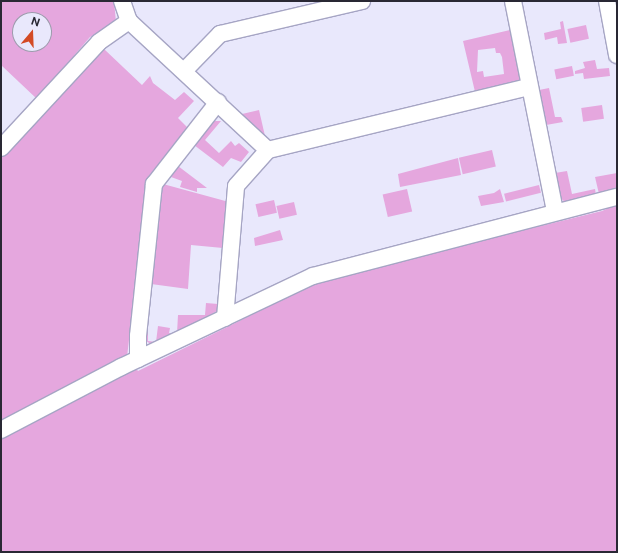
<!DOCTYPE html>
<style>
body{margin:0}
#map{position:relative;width:618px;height:553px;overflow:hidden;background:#e9e8fc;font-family:"Public Sans",sans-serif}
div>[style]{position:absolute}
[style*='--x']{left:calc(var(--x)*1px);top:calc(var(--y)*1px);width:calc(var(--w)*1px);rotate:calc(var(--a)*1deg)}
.green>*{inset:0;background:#e5a7de;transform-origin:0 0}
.roads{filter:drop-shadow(1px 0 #a6a5c4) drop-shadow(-1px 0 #a6a5c4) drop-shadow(0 1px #a6a5c4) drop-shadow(0 -1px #a6a5c4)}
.street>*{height:16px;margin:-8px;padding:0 8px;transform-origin:8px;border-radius:8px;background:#fff}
span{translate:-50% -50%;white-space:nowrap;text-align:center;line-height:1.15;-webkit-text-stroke:4px #e9e8fc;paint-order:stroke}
.frame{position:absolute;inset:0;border:2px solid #292834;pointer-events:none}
.north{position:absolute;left:12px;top:12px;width:40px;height:40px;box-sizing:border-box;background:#e9e8fc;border:1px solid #9c9bac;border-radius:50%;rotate:19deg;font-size:11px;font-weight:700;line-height:16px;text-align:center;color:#292834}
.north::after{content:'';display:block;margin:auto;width:14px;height:18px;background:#d34a25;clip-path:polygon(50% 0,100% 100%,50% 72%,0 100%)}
</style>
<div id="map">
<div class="green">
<i style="clip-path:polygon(evenodd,1px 1px,114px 1px,116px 22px,90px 37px,37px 99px,1px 65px,1px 1px,20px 20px,44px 20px,44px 44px,20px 44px,20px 20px)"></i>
<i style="clip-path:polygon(563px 21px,567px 43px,558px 44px,557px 37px,545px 40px,544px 33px,561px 29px,560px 22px)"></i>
<i style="left:586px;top:25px;width:14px;height:19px;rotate:78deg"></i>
<i style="clip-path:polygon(evenodd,510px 30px,520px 79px,516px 86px,476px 96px,463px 41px,510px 30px,495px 48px,496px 53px,500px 53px,502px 57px,504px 74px,484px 77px,483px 71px,477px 72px,478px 50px,495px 48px)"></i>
<i style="clip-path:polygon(104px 49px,142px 85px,150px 76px,153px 83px,175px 100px,184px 92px,194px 101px,178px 118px,188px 128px,148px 177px,127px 357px,138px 371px,310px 286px,430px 253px,602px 211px,617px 204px,617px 552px,1px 552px,1px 158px)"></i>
<i style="clip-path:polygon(595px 60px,597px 69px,609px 68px,610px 76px,584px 79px,583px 73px,575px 74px,575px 71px,585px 68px,583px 62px)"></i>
<i style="left:572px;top:66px;width:10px;height:18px;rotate:79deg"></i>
<i style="clip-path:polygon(549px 88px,555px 117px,561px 117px,563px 122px,546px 125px,539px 90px)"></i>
<i style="left:602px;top:105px;width:14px;height:21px;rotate:82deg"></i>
<i style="clip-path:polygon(259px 110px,265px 136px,242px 114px)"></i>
<i style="clip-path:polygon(215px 121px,221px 121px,205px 140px,219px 153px,231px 141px,235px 146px,239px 143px,249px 152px,241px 162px,231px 158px,223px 167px,194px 145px)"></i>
<i style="left:492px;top:150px;width:17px;height:34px;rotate:77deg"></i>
<i style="clip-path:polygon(458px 158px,461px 175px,400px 187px,398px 174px)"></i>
<i style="clip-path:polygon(178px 166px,207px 188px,197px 188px,197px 192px,180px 187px,182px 181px,171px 177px)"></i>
<i style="clip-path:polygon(567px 171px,572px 194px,595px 189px,596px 195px,565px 202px,559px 197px,555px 173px)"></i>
<i style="clip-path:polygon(617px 173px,617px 187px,599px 194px,595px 177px)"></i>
<i style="clip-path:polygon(163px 184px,229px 202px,223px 248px,191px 245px,188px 289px,151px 284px)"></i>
<i style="left:539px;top:185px;width:8px;height:36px;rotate:76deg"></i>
<i style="left:407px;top:189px;width:23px;height:25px;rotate:77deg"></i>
<i style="clip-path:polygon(500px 189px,504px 202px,481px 206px,478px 196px,494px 193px)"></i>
<i style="left:274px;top:200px;width:13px;height:19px;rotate:77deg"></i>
<i style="left:294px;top:202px;width:13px;height:18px;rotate:77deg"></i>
<i style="clip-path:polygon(280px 230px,283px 240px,255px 246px,254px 238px)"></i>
<i style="clip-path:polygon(206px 303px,218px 304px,217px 311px,177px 333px,178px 315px,205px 315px)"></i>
<i style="clip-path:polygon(158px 326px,170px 328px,169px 333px,176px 334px,154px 346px,146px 341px,148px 327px,148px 341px,156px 342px)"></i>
</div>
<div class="roads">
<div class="street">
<i style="--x:122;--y:1;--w:21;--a:71"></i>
<i style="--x:129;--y:21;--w:190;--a:42.9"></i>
<i style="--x:268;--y:150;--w:268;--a:-13.6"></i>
<i style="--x:513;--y:1;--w:215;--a:78.7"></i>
<i style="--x:607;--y:1;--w:55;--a:79.5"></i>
<i style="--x:184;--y:71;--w:52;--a:-45.8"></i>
<i style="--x:220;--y:34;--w:146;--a:-13.1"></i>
<i style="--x:1;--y:148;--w:144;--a:-47.2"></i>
<i style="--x:99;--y:42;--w:37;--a:-35"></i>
<i style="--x:225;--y:318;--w:132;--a:-85.2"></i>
<i style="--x:236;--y:186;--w:48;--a:-48.4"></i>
<i style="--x:138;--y:359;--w:23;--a:-90"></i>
<i style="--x:138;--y:336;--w:153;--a:-84"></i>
<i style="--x:154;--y:184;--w:104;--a:-52"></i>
<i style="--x:1;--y:430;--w:136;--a:-27.7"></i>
<i style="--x:121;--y:367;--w:212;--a:-25.4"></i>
<i style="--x:313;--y:276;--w:314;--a:-14.6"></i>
</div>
</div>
<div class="frame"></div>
<div class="north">N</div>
</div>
